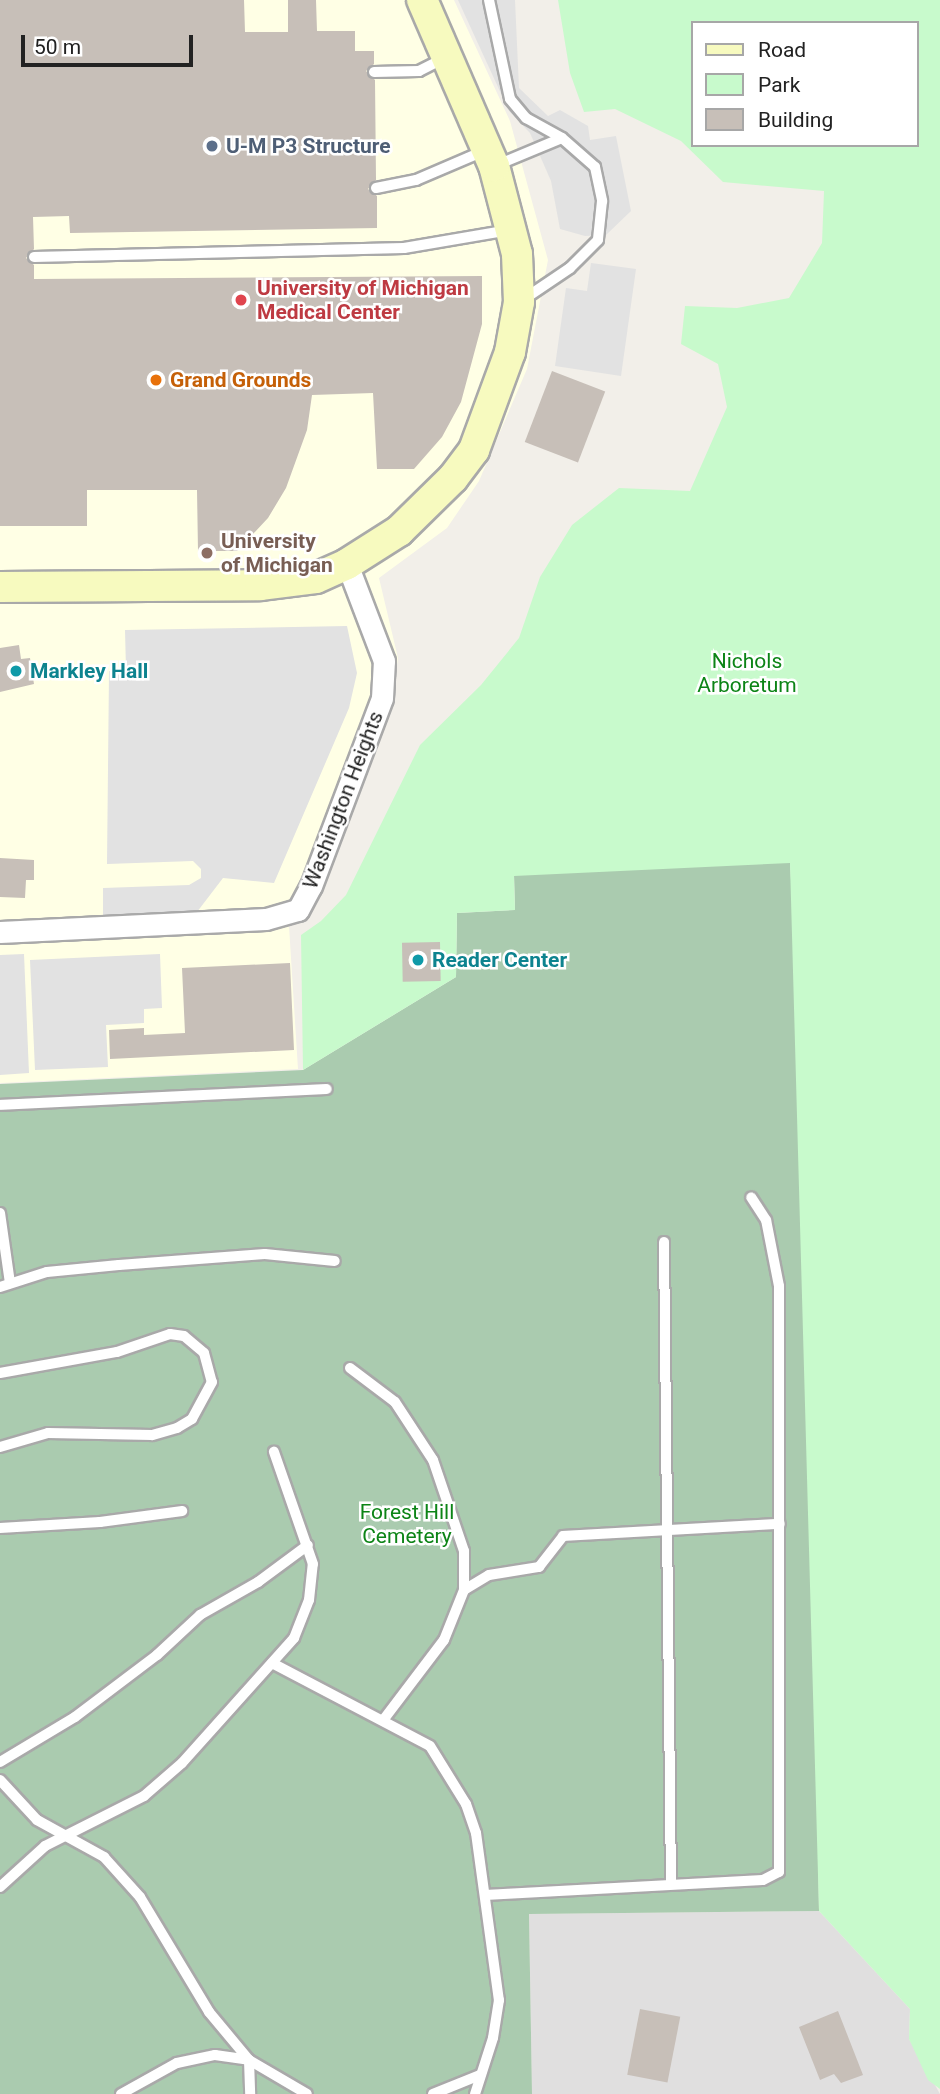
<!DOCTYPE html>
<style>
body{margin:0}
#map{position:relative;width:940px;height:2094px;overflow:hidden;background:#f2efe9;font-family:Roboto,sans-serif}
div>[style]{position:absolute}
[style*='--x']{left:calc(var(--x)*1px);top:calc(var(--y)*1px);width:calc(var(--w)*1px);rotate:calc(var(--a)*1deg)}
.residential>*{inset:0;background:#e0dfdf}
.education>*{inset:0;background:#ffffe5}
.cemetery>*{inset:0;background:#aacbaf}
.park>*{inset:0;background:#c8facc}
.parking>*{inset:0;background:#e2e2e2;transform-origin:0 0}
.building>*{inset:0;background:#c7bfb8;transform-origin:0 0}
.roads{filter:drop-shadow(2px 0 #a9a9a9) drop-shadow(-2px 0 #a9a9a9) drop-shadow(0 2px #a9a9a9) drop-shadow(0 -2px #a9a9a9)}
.lane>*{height:10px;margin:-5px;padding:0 5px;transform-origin:5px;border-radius:5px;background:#fff}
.street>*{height:21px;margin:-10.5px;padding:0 10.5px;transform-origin:10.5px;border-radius:10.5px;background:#fff}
.secondary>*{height:30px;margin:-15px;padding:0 15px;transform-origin:15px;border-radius:15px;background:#f7fabf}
.dots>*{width:19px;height:19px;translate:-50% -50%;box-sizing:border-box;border:4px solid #fff;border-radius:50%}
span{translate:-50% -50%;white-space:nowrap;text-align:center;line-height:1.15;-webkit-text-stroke:5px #fff;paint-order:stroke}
.service-label{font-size:21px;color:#4e5e75;font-weight:700}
.left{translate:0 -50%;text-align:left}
.health-label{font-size:21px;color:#be3a42;font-weight:700}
.food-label{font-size:21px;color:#c56008;font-weight:700}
.education-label{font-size:21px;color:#785e54;font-weight:700}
.park-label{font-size:21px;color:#0c8416}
.culture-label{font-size:21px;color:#0d838f;font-weight:700}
.street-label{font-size:21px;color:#222}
.legend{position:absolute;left:691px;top:21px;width:228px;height:126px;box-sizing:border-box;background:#fff;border:2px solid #a7a7a7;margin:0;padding:9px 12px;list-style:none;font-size:21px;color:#222}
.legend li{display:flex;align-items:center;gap:14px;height:35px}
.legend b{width:35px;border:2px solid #a7a7a7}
.scale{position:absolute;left:21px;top:35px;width:172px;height:32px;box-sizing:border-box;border:4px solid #222;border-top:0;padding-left:9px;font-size:21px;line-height:24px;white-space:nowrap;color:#222;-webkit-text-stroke:5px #fff;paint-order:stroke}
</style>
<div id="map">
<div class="residential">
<i style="clip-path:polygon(819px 1911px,910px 2009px,909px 2039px,940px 2094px,532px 2094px,529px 1914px)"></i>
</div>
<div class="education">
<i style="clip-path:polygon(0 0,454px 0,510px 121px,548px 260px,527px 369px,479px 481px,447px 528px,379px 578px,398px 658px,389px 716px,316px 897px,289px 926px,298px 1069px,0 1083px)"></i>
</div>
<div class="cemetery">
<i style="clip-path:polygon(790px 862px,809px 1208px,819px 1911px,529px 1914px,532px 2094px,0 2094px,0 1084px,303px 1070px,456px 977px,457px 913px,515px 910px,514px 875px)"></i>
</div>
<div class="park">
<i style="clip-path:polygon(evenodd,558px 0,940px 0,940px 2089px,928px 2080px,909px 2039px,910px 2009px,819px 1911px,790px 863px,514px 876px,515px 910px,457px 913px,456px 977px,303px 1070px,301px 935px,321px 921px,346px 895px,420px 745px,481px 685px,519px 638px,540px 577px,572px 525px,619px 488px,690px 491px,727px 407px,718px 364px,681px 344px,685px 306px,737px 308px,789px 298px,822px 243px,824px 191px,723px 182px,681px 141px,615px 109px,584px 112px,570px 73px,558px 0,693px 23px,917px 23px,917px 145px,693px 145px,693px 23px)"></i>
</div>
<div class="parking">
<i style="clip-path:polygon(458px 0,515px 0,519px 88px,548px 116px,560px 110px,588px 126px,590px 140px,616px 136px,631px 211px,606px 235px,585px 236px,560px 229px,551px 181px,530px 133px,509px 111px)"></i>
<i style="clip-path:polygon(591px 263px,636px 269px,621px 376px,555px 366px,566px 288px,587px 291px)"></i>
<i style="clip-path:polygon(347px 626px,357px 673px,349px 708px,274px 883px,223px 878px,197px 912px,103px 916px,103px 888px,189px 885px,201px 878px,201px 869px,193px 861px,107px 864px,109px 671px,126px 670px,125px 630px)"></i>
<i style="left:387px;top:708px;width:5px;height:185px;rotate:22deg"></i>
<i style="clip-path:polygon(24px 954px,29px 1073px,0 1075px,0 955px)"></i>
<i style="clip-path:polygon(160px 954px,162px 1008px,144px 1009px,144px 1023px,106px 1025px,108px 1067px,35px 1070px,30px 960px)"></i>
</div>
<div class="building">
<i style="clip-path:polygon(0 0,244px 0,245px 32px,288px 32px,288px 0,316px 0,317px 31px,355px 31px,355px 51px,374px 51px,374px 64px,366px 71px,375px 80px,376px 180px,368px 189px,377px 196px,377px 228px,70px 233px,69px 216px,33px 217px,34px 249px,26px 258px,34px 265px,34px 279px,482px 276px,482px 324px,461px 402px,442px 437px,414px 469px,377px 469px,373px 393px,312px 395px,307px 430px,286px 488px,268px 518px,237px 551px,198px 551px,197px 490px,87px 490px,87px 526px,0 526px)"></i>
<i style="left:552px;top:371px;width:57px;height:76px;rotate:21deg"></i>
<i style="clip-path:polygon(19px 645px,21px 659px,30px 658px,34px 684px,0 692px,0 648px)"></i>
<i style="clip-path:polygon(0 858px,34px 860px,34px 880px,26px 880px,25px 898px,0 897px)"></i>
<i style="left:440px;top:942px;width:39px;height:38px;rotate:89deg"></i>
<i style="clip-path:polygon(290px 963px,294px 1050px,110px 1059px,109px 1030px,144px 1028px,144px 1035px,185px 1033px,182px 968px)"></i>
<i style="left:640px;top:2009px;width:41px;height:67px;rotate:11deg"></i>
<i style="clip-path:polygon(838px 2011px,863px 2075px,841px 2083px,834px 2074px,820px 2080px,799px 2027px)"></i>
</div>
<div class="roads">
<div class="lane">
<i style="--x:489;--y:0;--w:101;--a:78"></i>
<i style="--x:510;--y:99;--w:25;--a:50"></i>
<i style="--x:526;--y:118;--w:41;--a:29.1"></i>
<i style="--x:562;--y:138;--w:44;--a:41.3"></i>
<i style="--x:595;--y:167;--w:35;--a:78"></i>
<i style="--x:602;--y:201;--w:39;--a:96"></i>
<i style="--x:598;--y:240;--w:40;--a:135"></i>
<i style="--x:570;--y:268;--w:59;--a:146"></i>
<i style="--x:374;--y:72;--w:45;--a:-1.3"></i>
<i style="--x:419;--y:71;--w:29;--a:-27"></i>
<i style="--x:497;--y:165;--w:70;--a:-22.6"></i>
<i style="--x:376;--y:188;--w:41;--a:-11.3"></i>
<i style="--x:416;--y:180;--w:76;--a:-23.2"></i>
<i style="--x:34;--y:257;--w:370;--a:-1.4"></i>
<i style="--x:404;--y:248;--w:107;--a:-9.7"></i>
<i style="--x:0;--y:1105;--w:327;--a:-2.8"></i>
<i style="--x:0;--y:1213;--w:71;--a:81.9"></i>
<i style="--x:664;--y:1242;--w:642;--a:89.38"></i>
<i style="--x:0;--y:1287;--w:49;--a:-17.7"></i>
<i style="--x:47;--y:1272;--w:72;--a:-5.6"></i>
<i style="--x:119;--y:1265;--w:146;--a:-4.3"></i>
<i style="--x:265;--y:1254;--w:70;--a:5.7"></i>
<i style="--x:350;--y:1368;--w:56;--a:37.1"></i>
<i style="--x:395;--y:1402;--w:69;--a:56.8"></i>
<i style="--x:433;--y:1460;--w:96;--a:71.2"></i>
<i style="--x:464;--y:1551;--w:39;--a:90"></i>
<i style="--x:0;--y:1373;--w:119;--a:-10.2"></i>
<i style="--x:117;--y:1352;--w:56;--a:-18.8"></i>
<i style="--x:170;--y:1334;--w:14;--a:8"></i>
<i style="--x:184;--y:1336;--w:26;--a:40"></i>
<i style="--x:204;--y:1353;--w:30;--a:75"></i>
<i style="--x:212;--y:1382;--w:42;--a:118.4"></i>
<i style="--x:192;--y:1419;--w:17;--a:149"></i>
<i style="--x:177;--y:1428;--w:26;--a:164"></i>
<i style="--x:152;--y:1435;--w:104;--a:-178.9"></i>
<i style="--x:48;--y:1433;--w:50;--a:163.7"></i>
<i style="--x:0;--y:1528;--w:100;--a:-3.4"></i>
<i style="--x:100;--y:1522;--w:83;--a:-7.6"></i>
<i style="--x:272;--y:1663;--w:178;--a:27.7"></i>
<i style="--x:430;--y:1746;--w:68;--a:58.2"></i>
<i style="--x:466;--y:1804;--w:31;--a:71"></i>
<i style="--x:476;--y:1833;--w:169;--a:82.2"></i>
<i style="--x:499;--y:2000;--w:38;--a:99"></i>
<i style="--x:493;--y:2038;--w:59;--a:107.8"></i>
<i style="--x:384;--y:1719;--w:99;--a:-52.8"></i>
<i style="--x:444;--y:1640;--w:54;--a:-68.2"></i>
<i style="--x:464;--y:1590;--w:29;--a:-31"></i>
<i style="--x:489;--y:1575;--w:51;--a:-9.1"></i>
<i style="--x:539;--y:1567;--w:39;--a:-52"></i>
<i style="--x:563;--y:1536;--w:217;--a:-3.2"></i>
<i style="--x:0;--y:1762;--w:87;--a:-31"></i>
<i style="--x:75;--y:1717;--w:103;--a:-37.1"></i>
<i style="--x:157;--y:1655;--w:59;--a:-42.9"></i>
<i style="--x:200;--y:1615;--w:67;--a:-29.6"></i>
<i style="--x:258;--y:1582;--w:62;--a:-36.5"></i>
<i style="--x:0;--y:1780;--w:54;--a:47.2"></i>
<i style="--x:37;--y:1820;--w:77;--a:28.9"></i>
<i style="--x:104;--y:1857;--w:54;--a:48"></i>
<i style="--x:140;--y:1897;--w:134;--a:59"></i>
<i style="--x:209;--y:2012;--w:62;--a:50.2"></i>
<i style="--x:249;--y:2060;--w:67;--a:30.4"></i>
<i style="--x:0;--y:1887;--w:61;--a:-42.3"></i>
<i style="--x:45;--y:1846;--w:111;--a:-26.8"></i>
<i style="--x:144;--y:1796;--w:50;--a:-41"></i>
<i style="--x:182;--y:1763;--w:168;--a:-48.1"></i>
<i style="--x:294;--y:1638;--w:41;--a:-68.5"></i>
<i style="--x:309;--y:1600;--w:36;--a:-84"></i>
<i style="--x:313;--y:1564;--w:119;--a:-109.2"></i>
<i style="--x:485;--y:1895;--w:278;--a:-3.1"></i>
<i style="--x:763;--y:1880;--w:18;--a:-27"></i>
<i style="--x:779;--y:1872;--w:586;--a:-90"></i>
<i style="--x:779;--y:1286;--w:67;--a:-101.1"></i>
<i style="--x:766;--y:1220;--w:27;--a:-123"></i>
<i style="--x:121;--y:2094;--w:64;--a:-29"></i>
<i style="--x:177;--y:2063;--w:39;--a:-12"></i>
<i style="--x:215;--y:2055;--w:34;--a:8"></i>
<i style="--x:249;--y:2060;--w:34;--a:88"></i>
<i style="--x:433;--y:2094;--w:51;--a:-22"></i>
</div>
<div class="street">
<i style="--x:0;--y:932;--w:266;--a:-2.8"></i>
<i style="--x:266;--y:919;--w:33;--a:-16"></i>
<i style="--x:298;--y:910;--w:27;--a:-62"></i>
<i style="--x:311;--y:886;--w:201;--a:-69.3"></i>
<i style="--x:382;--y:698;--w:37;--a:-87"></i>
<i style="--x:384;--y:661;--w:104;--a:-110.9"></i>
</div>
<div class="secondary">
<i style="--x:0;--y:587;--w:260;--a:-0.4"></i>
<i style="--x:260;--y:585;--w:56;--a:-7.1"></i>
<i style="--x:316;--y:578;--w:34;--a:-24"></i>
<i style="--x:347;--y:564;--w:62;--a:-32.4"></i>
<i style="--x:399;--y:531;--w:76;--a:-44.5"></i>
<i style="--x:453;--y:478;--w:35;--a:-53"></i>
<i style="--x:474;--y:450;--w:104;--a:-69.8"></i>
<i style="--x:510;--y:352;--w:51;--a:-79.8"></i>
<i style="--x:519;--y:302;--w:48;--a:-92.4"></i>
<i style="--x:517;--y:254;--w:91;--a:-104.6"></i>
<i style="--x:494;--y:166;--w:181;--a:-113.4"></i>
</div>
</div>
<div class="dots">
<i style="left:212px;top:146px;background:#5c6f8a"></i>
<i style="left:241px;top:300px;background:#e0444e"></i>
<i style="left:156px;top:380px;background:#e8710a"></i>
<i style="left:207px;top:553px;background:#8d6e63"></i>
<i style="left:16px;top:671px;background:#0f9aa8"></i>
<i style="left:418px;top:960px;background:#0f9aa8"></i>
</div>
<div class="service-label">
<span class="left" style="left:226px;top:146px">U-M P3 Structure</span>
</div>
<div class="health-label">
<span class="left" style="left:257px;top:300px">University of Michigan<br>Medical Center</span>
</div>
<div class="food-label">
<span class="left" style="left:170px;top:380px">Grand Grounds</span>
</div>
<div class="education-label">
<span class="left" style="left:221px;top:553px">University<br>of Michigan</span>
</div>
<div class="park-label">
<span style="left:747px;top:673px">Nichols<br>Arboretum</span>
<span style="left:407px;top:1524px">Forest Hill<br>Cemetery</span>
</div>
<div class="culture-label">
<span class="left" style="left:30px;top:671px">Markley Hall</span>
<span class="left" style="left:432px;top:960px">Reader Center</span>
</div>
<div class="street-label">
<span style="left:343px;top:800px;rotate:-69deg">Washington Heights</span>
</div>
<ul class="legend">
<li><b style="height:9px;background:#f7fabf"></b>Road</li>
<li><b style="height:19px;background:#c8facc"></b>Park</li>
<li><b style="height:19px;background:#c7bfb8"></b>Building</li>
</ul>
<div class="scale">50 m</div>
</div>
